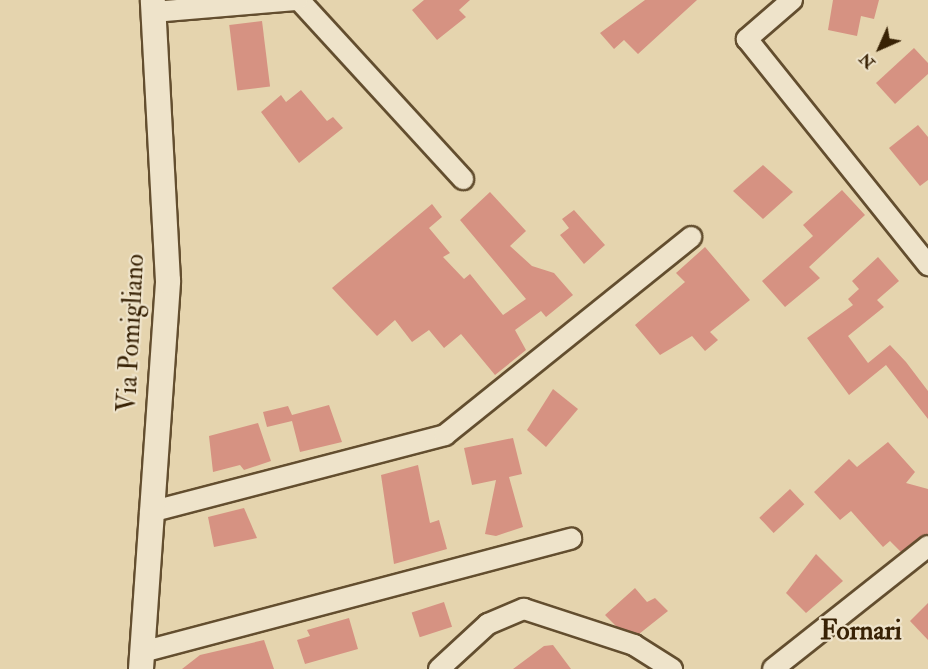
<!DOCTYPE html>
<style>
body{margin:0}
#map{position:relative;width:928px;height:669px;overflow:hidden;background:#e5d4ae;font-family:"IM FELL Double Pica",serif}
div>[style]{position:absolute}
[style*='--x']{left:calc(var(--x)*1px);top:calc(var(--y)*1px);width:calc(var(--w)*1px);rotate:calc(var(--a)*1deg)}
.building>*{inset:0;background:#d69282;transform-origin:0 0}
.roads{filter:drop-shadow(2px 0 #634e2f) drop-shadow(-2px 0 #634e2f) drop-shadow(0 2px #634e2f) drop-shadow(0 -2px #634e2f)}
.minor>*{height:20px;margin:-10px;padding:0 10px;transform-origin:10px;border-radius:10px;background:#eee3ca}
.tertiary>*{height:24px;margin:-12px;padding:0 12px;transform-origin:12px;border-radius:12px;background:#eee3ca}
span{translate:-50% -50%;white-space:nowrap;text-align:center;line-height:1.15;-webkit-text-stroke:4.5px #eee3ca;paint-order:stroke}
.street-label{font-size:26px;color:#382205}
.neighbourhood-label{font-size:27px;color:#382205;font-weight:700}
.north{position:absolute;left:850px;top:18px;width:60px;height:60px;-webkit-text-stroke:4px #eee3ca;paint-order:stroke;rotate:225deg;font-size:16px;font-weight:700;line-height:24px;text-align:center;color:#382205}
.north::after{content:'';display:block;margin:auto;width:21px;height:27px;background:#382205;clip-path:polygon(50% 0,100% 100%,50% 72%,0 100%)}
</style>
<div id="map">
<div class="building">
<i style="clip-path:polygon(424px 0,470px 0,459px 10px,466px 17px,437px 40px,412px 10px)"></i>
<i style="clip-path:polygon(645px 0,697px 0,638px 54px,624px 40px,614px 49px,600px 33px)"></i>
<i style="clip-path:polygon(833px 0,879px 0,874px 19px,861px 16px,857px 36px,828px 30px)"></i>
<i style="left:262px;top:21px;width:66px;height:33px;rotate:83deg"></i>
<i style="clip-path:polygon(914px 48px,928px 63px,928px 74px,895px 104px,876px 83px)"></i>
<i style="clip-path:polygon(301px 90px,327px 121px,333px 117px,343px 128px,299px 163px,261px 112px,281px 95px,286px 102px)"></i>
<i style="clip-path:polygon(918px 125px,928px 137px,928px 180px,920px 186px,889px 148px)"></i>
<i style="clip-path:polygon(763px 165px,793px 192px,763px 219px,733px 191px)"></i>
<i style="clip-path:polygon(842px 190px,865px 215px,809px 267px,820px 278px,785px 307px,762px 281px,813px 236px,803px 225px)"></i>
<i style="clip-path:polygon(490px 192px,526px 231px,510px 246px,532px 266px,554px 273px,573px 295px,546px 317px,541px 311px,515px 330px,526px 350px,495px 375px,461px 334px,444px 348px,429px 330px,412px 342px,395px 320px,377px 336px,332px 288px,432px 204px,442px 217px,429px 228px,450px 253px,443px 257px,464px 279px,470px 274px,503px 315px,526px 299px,460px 220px)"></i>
<i style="clip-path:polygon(574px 210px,605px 245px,584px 264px,560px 235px,569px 228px,562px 219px)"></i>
<i style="clip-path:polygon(705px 247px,750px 300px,710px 332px,718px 340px,705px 351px,692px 336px,660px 355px,635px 325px,685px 282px,676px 273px)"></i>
<i style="clip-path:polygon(878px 257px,899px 281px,877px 300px,884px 307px,848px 336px,868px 363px,890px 345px,906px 362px,928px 391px,928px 419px,886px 365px,849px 395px,807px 338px,853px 305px,848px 299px,859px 289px,852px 281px)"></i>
<i style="clip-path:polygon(553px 389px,578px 409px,546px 447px,527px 430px)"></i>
<i style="clip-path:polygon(329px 405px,342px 442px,300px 452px,292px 421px,267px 427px,263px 412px,288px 406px,292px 415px)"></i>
<i style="clip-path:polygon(258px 423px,271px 461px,244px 470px,240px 465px,213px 472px,209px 436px)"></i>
<i style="clip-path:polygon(513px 438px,522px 474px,509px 477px,523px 527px,496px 536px,485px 534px,496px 480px,472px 485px,464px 448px)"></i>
<i style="clip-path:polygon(888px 442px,915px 472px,906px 483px,928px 489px,928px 534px,901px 552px,890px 541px,883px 547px,851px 511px,840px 520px,814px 492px,849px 459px,857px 467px)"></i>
<i style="clip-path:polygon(418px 465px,430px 523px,439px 520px,447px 549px,394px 564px,381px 475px)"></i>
<i style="left:790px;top:489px;width:21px;height:42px;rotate:47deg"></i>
<i style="clip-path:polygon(244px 508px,257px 538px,214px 547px,208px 517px)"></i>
<i style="clip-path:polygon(816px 554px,843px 581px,806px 613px,786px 593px)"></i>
<i style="clip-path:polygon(635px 588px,647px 602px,655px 598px,668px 611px,639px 634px,617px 627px,605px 615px)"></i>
<i style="left:444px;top:602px;width:26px;height:34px;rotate:72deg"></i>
<i style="clip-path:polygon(928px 603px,928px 640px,910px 621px)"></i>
<i style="clip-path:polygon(349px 618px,358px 649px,305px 664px,297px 640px,310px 636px,307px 630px)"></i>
<i style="clip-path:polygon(264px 640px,274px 669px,182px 669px,200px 655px)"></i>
<i style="clip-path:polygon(553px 645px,571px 669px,513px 669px,544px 646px)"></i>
</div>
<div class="roads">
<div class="minor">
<i style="--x:299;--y:0;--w:243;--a:47.5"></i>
<i style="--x:792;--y:0;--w:60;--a:139.1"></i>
<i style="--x:747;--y:39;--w:290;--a:51.3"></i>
<i style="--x:154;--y:12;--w:144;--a:-4.8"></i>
<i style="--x:150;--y:512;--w:305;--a:-14.6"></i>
<i style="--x:445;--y:435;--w:316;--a:-38.8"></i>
<i style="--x:142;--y:652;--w:444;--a:-14.8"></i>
<i style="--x:439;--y:669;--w:67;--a:-42.6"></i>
<i style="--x:488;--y:624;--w:39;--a:-23"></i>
<i style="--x:524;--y:609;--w:116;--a:18.1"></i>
<i style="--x:634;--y:645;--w:45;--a:32.3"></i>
<i style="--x:773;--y:669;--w:198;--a:-38.4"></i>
</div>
<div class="tertiary">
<i style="--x:141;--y:669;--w:389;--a:-86"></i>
<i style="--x:168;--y:281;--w:281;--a:-93.1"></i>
</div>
</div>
<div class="street-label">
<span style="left:132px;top:333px;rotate:-87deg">Via Pomigliano</span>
</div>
<div class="neighbourhood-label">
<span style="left:861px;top:631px">Fornari</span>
</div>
<div class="north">N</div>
</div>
